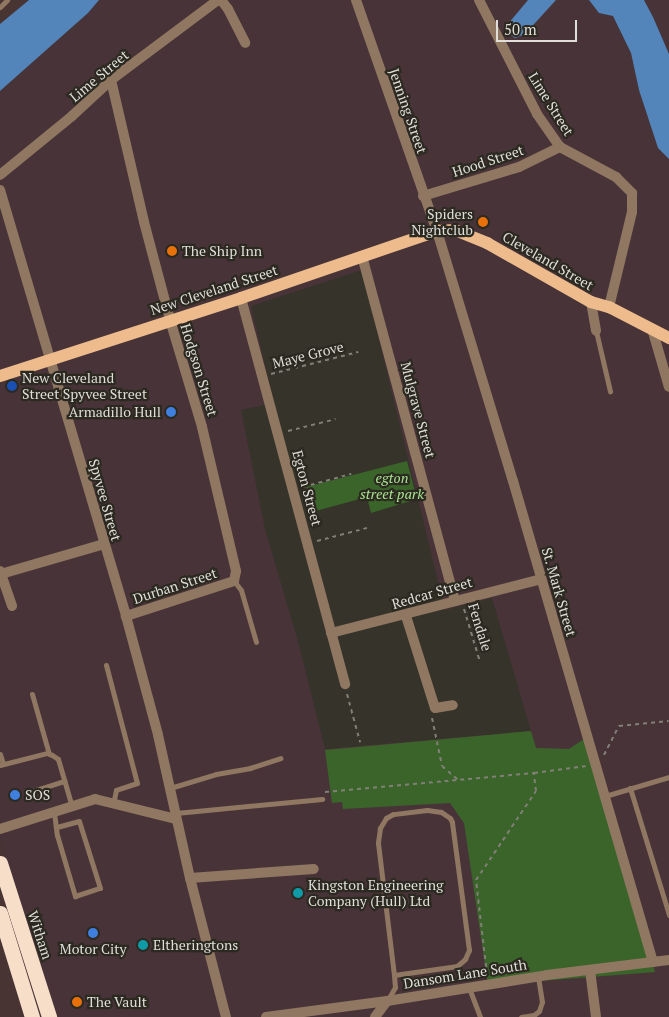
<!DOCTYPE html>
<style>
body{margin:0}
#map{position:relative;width:669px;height:1017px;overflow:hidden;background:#35332a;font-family:"PT Serif",serif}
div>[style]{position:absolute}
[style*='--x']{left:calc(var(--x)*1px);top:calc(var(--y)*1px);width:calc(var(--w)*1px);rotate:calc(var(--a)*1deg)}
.commercial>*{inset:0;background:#493434}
.industrial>*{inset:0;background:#483438}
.green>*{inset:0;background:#3b642a}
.water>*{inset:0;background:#5384ba}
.path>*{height:2px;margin-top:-1px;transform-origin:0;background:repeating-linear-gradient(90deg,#817f78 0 4px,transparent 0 8px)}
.lane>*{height:5px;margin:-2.5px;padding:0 2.5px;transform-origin:2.5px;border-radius:2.5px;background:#907761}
.street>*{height:10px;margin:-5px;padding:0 5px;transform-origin:5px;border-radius:5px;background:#907761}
.primary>*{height:12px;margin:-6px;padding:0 6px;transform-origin:6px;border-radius:6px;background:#edbb8c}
.highway>*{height:15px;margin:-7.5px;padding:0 7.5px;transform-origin:7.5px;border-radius:7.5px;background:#f6dec8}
.dots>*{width:14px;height:14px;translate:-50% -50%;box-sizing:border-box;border:2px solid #2b2920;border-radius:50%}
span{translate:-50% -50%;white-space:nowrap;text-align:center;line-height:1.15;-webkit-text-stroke:4.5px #2b2920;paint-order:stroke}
.street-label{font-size:14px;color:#dfded8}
.poi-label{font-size:14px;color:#dfded8}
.right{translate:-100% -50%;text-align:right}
.left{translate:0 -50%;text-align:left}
.park-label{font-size:14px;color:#a7e490;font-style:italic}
.scale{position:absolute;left:496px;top:20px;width:81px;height:22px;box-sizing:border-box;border:2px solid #dfded8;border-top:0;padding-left:6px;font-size:15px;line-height:18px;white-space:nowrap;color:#dfded8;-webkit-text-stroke:4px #2b2920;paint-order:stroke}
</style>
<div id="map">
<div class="commercial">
<i style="clip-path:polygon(0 0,29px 0,0 24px)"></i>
<i style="clip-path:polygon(0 841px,46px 989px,56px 1017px,0 1017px)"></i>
</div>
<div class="industrial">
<i style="clip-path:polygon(evenodd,99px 0,589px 0,599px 13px,613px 16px,631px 53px,639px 90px,658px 148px,669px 159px,669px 1017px,56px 1017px,0 841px,0 91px,88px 13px,99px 0,362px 270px,445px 610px,492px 598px,531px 731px,325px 749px,299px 645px,265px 529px,241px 410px,274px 403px,251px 306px,362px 270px)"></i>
<i style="clip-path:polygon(644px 0,669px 0,669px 54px,653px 17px)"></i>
</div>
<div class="green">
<i style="clip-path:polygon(407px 461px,417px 499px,371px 513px,367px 497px,312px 512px,306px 487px)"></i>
<i style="clip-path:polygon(531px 731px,536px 748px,569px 749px,590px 735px,655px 972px,488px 985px,464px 823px,450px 803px,343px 809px,342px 802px,332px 803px,325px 750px)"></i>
</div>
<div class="water">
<i style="clip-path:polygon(29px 0,99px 0,88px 13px,0 91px,0 24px)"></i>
<i style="clip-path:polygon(528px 0,556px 0,525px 34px,515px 38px,511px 35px,508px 24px)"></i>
<i style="clip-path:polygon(589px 0,644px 0,653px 17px,669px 54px,669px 159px,658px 148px,639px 90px,631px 53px,613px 16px,599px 13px)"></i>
</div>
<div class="path">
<i style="--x:271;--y:374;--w:90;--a:-14.2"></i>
<i style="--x:288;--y:431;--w:49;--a:-14"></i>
<i style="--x:303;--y:487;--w:50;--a:-15.2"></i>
<i style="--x:317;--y:541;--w:52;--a:-14.6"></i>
<i style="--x:464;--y:609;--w:55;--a:73.2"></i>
<i style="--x:347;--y:694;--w:50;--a:74.8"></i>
<i style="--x:432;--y:718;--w:49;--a:78.2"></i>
<i style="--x:442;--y:766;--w:21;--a:41"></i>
<i style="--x:604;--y:755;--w:33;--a:-63"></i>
<i style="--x:619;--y:726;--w:50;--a:-5.7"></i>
<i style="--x:325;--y:792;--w:210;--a:-5.2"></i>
<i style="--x:534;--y:773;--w:53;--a:-7.5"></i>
<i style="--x:487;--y:975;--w:96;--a:-96.6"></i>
<i style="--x:476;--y:880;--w:107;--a:-56"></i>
<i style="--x:536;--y:791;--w:17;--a:-97"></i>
</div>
<div class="lane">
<i style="--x:0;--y:7;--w:10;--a:-45"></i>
<i style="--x:596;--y:331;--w:62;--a:76.9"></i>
<i style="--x:234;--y:581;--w:11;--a:52"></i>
<i style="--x:241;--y:590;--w:54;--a:73.9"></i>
<i style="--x:106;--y:665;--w:122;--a:75.3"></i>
<i style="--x:137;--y:783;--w:22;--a:162"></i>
<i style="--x:116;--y:790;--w:14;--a:102"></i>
<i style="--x:32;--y:694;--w:62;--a:74.2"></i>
<i style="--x:0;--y:754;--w:10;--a:73"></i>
<i style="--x:0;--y:765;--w:49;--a:-14.3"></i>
<i style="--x:47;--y:753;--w:5;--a:22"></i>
<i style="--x:52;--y:755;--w:7;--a:34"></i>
<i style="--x:58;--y:759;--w:50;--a:73.7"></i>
<i style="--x:170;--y:788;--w:48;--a:-16.9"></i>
<i style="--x:216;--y:774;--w:35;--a:-10"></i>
<i style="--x:250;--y:768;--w:32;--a:-18"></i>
<i style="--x:630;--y:788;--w:133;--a:72.9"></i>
<i style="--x:33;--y:791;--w:33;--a:-18"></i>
<i style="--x:605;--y:796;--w:67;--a:-16.5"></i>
<i style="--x:54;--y:812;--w:23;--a:83"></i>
<i style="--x:57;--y:835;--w:64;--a:73.6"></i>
<i style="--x:75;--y:896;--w:26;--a:-18"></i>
<i style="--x:100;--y:888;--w:70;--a:-107.4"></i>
<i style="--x:79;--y:821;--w:24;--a:165"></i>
<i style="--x:176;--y:813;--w:147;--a:-5.5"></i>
<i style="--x:469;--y:988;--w:31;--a:69"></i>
<i style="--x:387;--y:1001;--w:16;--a:-60"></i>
<i style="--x:395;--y:987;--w:12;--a:-95"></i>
<i style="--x:394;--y:975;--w:64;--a:-8.1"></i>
<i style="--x:457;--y:966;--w:11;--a:-41"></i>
<i style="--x:465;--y:959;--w:10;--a:-66"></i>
<i style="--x:469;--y:950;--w:129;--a:-97.6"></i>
<i style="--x:452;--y:822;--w:4;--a:-117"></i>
<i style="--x:450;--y:818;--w:11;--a:-146"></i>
<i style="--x:441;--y:812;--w:14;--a:-172"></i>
<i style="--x:427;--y:810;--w:34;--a:173"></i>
<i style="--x:393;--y:814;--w:8;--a:150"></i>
<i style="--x:386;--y:818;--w:12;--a:121"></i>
<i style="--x:380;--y:828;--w:15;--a:98"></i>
<i style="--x:378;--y:843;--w:133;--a:83.1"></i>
<i style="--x:521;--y:1017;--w:13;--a:-9"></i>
<i style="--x:534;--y:1015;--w:6;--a:-39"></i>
<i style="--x:539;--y:1011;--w:9;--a:-72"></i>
<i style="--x:542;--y:1002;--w:25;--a:-99"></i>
</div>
<div class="street">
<i style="--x:221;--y:0;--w:11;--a:52"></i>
<i style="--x:228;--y:9;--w:38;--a:63"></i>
<i style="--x:356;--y:0;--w:245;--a:70.7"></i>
<i style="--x:437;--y:231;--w:261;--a:73.1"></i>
<i style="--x:513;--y:481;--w:501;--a:73.77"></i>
<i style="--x:479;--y:0;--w:128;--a:63"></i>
<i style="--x:537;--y:114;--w:40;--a:55.1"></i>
<i style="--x:560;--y:147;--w:64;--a:28.2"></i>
<i style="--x:616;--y:177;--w:23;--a:45"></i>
<i style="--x:632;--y:193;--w:19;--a:90"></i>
<i style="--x:632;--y:212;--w:98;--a:103.6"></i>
<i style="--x:111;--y:80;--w:146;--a:76.9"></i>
<i style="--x:144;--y:222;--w:101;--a:75.1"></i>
<i style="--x:170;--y:320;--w:112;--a:73.3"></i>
<i style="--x:202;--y:427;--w:148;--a:76.7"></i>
<i style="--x:236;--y:571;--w:10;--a:101"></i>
<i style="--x:234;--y:581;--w:114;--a:162"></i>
<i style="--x:0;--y:175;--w:93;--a:-39.3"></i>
<i style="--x:72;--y:116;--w:53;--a:-42.7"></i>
<i style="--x:111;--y:80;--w:134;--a:-36.8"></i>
<i style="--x:0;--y:190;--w:444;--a:73.5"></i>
<i style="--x:126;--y:616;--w:123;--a:74.9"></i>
<i style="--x:158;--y:735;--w:147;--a:77.4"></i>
<i style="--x:190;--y:878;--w:144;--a:75.5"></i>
<i style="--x:423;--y:196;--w:100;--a:-16.8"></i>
<i style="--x:519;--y:167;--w:46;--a:-26"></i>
<i style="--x:362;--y:256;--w:356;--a:74.9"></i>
<i style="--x:241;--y:298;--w:400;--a:74.9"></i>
<i style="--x:591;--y:302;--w:29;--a:80"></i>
<i style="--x:653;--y:332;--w:57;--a:73.8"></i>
<i style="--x:0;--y:571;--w:37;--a:71"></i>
<i style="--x:1;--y:574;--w:107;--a:-16.2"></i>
<i style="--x:406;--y:616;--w:96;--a:72.5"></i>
<i style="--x:435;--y:708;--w:18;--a:-9"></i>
<i style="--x:331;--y:633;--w:217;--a:-14.4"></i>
<i style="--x:0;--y:829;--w:100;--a:-17.5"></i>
<i style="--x:95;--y:799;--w:83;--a:13.9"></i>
<i style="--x:190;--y:878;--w:124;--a:-4.2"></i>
<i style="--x:590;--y:970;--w:47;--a:82.7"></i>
<i style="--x:266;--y:1017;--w:122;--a:-7.5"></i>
<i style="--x:387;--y:1001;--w:162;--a:-9.2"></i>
<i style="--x:547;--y:975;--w:123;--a:-7"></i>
<i style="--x:375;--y:1017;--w:20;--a:-53"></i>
</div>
<div class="primary">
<i style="--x:0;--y:376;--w:253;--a:-17.9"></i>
<i style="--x:241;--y:298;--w:207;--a:-18.9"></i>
<i style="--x:437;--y:231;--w:18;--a:-3"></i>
<i style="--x:455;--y:230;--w:35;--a:22"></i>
<i style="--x:487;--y:243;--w:120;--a:29.6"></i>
<i style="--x:591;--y:302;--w:19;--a:16"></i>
<i style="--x:609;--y:307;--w:68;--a:27.3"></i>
</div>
<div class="highway">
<i style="--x:0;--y:863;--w:162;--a:72.3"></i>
<i style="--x:0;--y:913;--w:109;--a:72.9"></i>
</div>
<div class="dots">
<i style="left:483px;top:222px;background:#e8710a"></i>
<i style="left:172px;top:251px;background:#e8710a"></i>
<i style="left:12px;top:386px;background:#1a4fb4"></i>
<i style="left:171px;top:412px;background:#3f7fe0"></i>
<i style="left:15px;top:795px;background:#3f7fe0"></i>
<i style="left:298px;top:893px;background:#0f9aa8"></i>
<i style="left:93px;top:933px;background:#3f7fe0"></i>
<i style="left:143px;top:945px;background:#0f9aa8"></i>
<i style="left:77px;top:1002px;background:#e8710a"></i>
</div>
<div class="street-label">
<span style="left:99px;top:76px;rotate:-40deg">Lime Street</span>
<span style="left:551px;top:104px;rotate:58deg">Lime Street</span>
<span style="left:408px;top:111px;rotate:71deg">Jenning Street</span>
<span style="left:488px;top:161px;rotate:-18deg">Hood Street</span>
<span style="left:548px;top:261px;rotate:30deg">Cleveland Street</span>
<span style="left:214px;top:290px;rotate:-18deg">New Cleveland Street</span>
<span style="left:308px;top:355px;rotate:-14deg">Maye Grove</span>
<span style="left:199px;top:370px;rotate:73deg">Hodgson Street</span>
<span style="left:418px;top:410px;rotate:75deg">Mulgrave Street</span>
<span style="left:307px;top:488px;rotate:75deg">Egton Street</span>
<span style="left:105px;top:500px;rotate:74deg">Spyvee Street</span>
<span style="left:175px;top:586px;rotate:-18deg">Durban Street</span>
<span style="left:559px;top:592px;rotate:74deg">St. Mark Street</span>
<span style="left:432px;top:593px;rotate:-16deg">Redcar Street</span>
<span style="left:480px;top:627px;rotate:73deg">Fendale</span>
<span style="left:40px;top:935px;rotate:72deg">Witham</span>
<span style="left:465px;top:974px;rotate:-9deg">Dansom Lane South</span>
</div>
<div class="poi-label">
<span class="right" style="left:473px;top:222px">Spiders<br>Nightclub</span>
<span class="left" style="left:182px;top:251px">The Ship Inn</span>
<span class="left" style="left:22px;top:386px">New Cleveland<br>Street Spyvee Street</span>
<span class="right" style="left:161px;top:412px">Armadillo Hull</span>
<span class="left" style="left:25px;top:795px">SOS</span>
<span class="left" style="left:308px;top:893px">Kingston Engineering<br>Company (Hull) Ltd</span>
<span class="left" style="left:153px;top:945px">Eltheringtons</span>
<span style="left:93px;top:949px">Motor City</span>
<span class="left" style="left:87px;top:1002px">The Vault</span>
</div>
<div class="park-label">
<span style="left:392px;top:486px">egton<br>street park</span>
</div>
<div class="scale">50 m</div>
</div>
